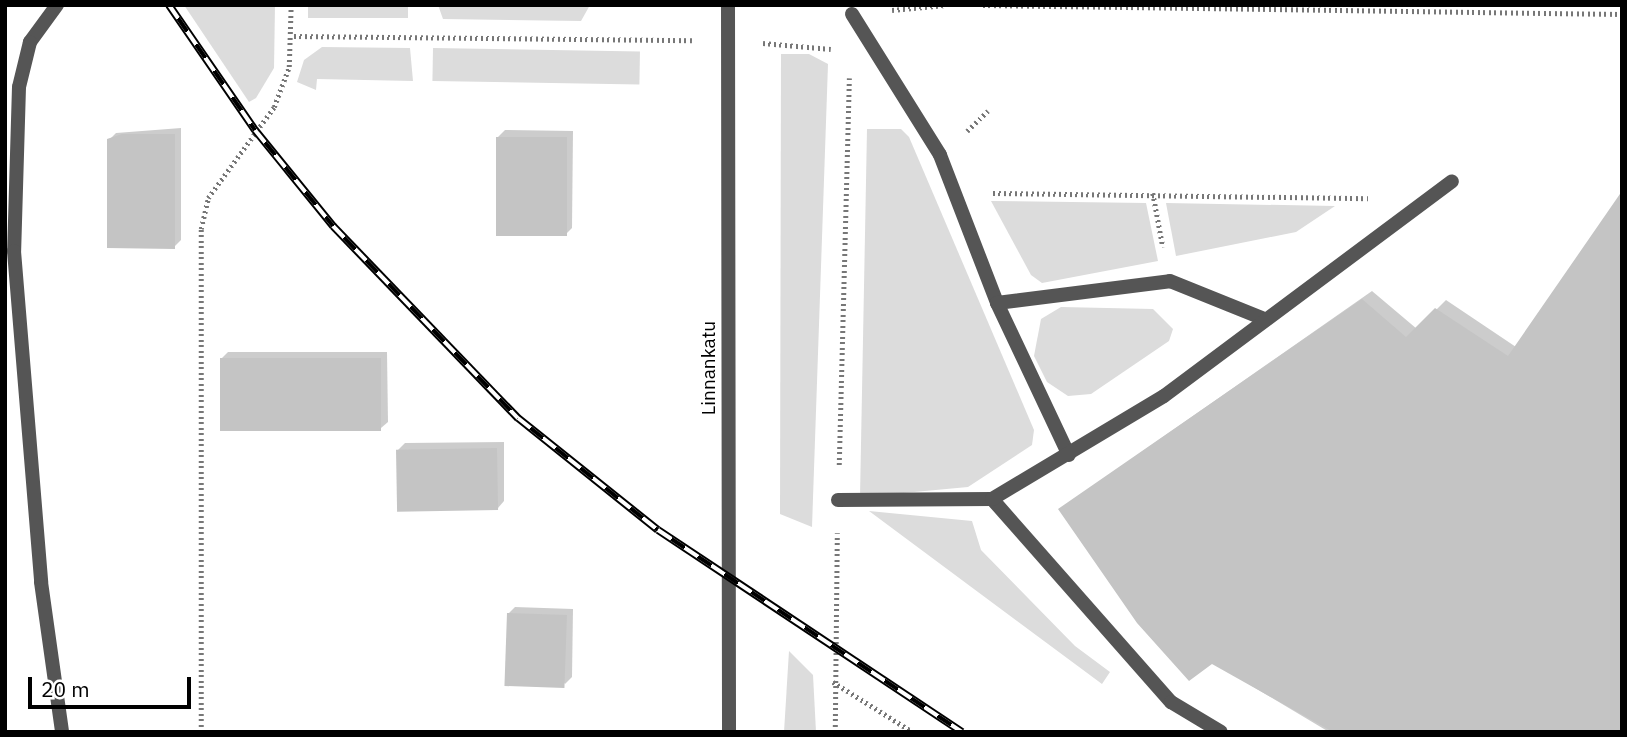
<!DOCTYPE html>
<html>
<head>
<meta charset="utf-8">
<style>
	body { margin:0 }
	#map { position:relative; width:1627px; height:737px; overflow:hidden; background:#fff; font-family:"IBM Plex Sans",sans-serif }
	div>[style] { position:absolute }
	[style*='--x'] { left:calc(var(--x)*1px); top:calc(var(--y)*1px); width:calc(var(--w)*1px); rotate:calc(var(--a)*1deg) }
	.green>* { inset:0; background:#dcdcdc; transform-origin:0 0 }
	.shadow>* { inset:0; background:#0003 }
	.building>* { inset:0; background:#c4c4c4; transform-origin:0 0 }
	.path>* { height:4.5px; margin-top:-2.25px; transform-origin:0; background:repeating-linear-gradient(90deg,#777 0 2px,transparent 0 5.5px) }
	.service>* { height:14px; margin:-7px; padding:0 7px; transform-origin:7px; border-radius:7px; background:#555 }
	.pedestrian>* { height:14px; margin:-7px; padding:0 7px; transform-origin:7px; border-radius:7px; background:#555 }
	.tertiary>* { height:14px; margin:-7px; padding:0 7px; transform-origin:7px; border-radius:7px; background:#555 }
	.rail>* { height:8px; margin-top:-4px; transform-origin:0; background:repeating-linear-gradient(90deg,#fff 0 16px,#000 0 32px); box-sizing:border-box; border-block:2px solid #000 }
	span { translate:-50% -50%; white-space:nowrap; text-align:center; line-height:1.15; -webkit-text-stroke:7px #fff; paint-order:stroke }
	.street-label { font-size:19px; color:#000 }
	.frame { position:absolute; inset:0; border:7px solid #000; pointer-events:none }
	.scale { position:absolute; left:28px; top:677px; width:163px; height:32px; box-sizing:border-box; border:4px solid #000; border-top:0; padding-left:9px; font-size:21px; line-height:24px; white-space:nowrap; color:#000; -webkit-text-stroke:5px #fff; paint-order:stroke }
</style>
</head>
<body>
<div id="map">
	<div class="green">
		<div style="clip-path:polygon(184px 5px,275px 5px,274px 68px,256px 98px,249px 102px)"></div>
		<div style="left:308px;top:5px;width:100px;height:13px"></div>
		<div style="clip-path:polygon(438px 5px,590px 5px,581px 21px,443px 19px)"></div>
		<div style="clip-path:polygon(322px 47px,410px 48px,413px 81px,317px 79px,316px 90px,297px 82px,304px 60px)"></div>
		<div style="left:433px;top:48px;width:207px;height:33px;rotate:1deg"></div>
		<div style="clip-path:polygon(781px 54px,809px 54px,828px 64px,812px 527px,780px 514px)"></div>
		<div style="clip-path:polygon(867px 129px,901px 129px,909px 137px,1034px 430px,1032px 445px,968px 487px,860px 497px)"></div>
		<div style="clip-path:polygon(991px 201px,1146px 203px,1158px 261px,1042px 283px,1031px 275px)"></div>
		<div style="clip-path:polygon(1166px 203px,1335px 206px,1296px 232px,1176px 256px)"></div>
		<div style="clip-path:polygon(1061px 307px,1153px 309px,1173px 329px,1169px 341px,1091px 394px,1068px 396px,1047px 382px,1034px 356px,1041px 319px)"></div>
		<div style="clip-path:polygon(869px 511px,972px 521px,981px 550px,1075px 646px,1110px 672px,1102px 684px)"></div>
		<div style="clip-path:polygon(789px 651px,813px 675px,816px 732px,784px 732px)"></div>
	</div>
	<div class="shadow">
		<div style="clip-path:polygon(181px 128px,181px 240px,174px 247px,109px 140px,116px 133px)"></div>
		<div style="clip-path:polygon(505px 130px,573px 131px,572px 228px,565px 235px,498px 137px)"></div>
		<div style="clip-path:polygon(1372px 291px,1417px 329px,1446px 300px,1516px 347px,1622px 732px,1329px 732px,1212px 662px,1060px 509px)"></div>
		<div style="clip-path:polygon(228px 352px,387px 352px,388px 422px,381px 428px,221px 359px)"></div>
		<div style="clip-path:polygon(504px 442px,504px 501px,498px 508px,398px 450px,405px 443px)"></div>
		<div style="clip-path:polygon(515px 607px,573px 609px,572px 677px,565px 684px,508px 614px)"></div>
	</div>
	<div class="building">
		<div style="clip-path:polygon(122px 134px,175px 134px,175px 249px,107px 248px,107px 139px)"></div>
		<div style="left:496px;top:137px;width:71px;height:99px"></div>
		<div style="clip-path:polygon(1622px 191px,1622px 732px,1333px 732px,1212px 664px,1189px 681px,1137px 623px,1058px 509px,1362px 299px,1406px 337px,1435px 308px,1508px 356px)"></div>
		<div style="left:220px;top:358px;width:161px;height:73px"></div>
		<div style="left:497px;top:448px;width:62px;height:101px;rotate:89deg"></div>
		<div style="left:507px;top:613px;width:60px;height:73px;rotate:2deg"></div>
	</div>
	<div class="path">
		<div style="--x:983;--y:5;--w:639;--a:0.81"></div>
		<div style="--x:892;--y:10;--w:54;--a:-5.3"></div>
		<div style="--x:294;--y:36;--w:398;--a:0.6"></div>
		<div style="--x:763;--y:43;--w:68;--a:5"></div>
		<div style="--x:967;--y:131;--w:29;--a:-44"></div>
		<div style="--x:993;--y:193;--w:375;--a:0.8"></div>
		<div style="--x:1153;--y:193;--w:55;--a:79.5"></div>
		<div style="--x:839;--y:465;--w:387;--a:-88.5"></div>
		<div style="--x:833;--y:682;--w:94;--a:32"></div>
		<div style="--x:201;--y:732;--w:503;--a:-90"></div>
		<div style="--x:201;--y:229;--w:32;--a:-77"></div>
		<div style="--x:208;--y:198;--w:112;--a:-54"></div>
		<div style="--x:274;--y:107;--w:43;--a:-69.4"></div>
		<div style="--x:289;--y:67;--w:62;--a:-88.2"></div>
		<div style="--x:835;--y:732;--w:199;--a:-89.4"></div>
	</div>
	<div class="service">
		<div style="--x:57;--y:5;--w:46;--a:126.1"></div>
		<div style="--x:30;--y:42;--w:46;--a:103.7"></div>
		<div style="--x:19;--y:87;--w:164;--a:91.7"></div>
		<div style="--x:14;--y:251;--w:332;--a:85.3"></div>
		<div style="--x:41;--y:582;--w:151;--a:82"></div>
		<div style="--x:992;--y:499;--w:271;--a:48.6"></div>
		<div style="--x:1171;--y:702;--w:58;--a:31"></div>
	</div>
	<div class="pedestrian">
		<div style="--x:852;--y:14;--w:166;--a:58"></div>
		<div style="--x:940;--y:155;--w:159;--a:68.9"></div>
		<div style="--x:997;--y:303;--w:168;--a:64.7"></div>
		<div style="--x:997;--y:303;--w:174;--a:-7.2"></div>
		<div style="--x:1170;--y:281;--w:99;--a:21.9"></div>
		<div style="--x:838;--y:500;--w:154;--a:-0.4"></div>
		<div style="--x:992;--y:499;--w:200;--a:-30.9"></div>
		<div style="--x:1164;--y:396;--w:359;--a:-36.7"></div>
	</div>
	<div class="tertiary">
		<div style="--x:728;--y:5;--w:727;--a:89.92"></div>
	</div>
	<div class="rail">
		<div style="--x:169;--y:5;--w:152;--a:55.5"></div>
		<div style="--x:255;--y:130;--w:124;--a:50.9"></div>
		<div style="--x:333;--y:226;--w:267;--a:46.1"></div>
		<div style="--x:518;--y:418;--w:179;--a:38.7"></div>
		<div style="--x:658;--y:530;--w:365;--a:33.6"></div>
	</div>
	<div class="street-label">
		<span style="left:709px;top:368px;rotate:-90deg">Linnankatu</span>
	</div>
	<div class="frame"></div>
	<div class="scale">20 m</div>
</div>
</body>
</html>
